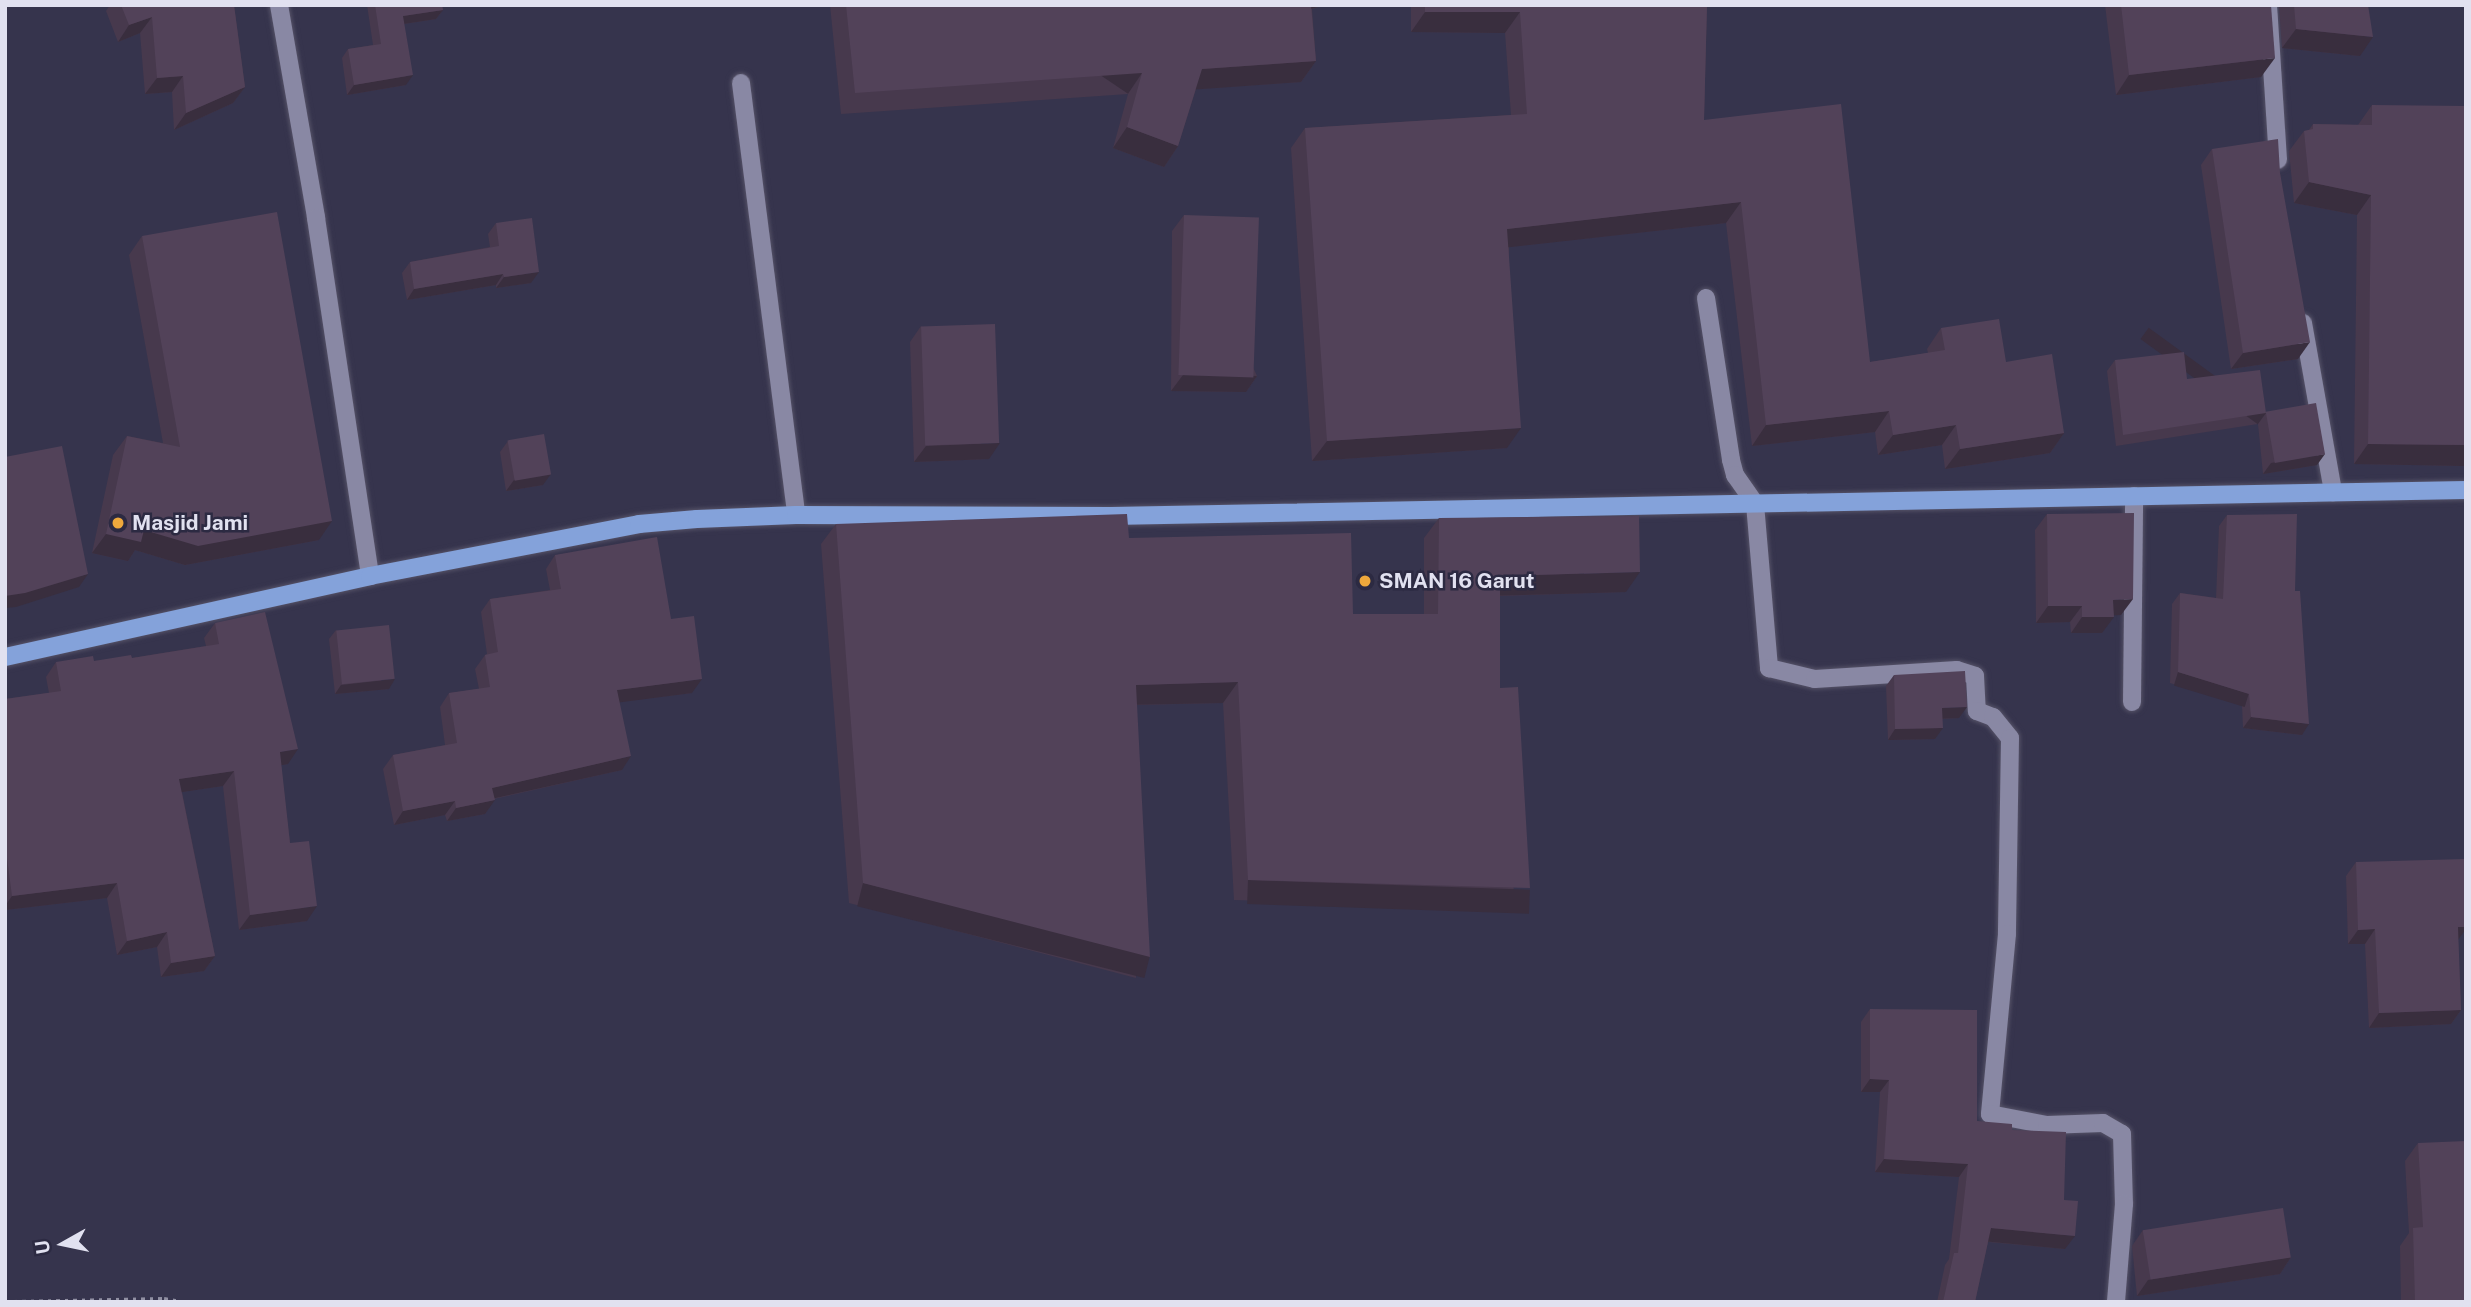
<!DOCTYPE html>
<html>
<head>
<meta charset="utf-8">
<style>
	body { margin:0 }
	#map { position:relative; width:2471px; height:1307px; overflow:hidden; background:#36344d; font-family:"Public Sans",sans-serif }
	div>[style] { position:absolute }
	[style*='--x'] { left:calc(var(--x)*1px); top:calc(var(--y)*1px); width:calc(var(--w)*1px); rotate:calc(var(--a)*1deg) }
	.path>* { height:4.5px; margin-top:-2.25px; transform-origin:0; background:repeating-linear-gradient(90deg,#9190a3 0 3.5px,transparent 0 8.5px) }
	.roads { filter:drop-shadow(0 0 2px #555267) drop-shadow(0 0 2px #555267) }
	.minor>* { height:18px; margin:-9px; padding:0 9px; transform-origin:9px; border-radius:9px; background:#8988a4 }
	.major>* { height:18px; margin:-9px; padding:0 9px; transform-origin:9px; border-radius:9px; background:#84a2da }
	.wall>* { inset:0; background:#47394d }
	.shaded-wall>* { inset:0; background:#392e3e; transform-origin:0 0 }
	.building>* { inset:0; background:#524259; transform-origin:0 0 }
	.dots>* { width:19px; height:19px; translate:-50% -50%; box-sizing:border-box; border:4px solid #2c2a42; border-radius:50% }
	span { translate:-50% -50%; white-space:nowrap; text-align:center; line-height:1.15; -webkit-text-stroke:5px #2c2a42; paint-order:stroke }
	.poi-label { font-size:21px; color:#e1e1f0; font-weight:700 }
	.left { translate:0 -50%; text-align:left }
	.frame { position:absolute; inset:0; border:7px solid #e1e1f0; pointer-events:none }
	.north { position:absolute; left:28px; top:1209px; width:70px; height:70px; -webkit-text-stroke:5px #2c2a42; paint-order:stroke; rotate:261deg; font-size:19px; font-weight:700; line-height:28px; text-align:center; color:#e1e1f0 }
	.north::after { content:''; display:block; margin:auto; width:24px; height:32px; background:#e1e1f0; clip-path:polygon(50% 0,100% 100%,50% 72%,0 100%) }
</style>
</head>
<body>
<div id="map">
	<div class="path">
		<div style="--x:14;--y:1302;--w:150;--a:-1.1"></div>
		<div style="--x:164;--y:1299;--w:17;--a:10"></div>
	</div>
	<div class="roads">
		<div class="minor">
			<div style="--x:279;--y:5;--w:216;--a:80.1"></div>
			<div style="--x:316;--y:218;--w:362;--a:81.4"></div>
			<div style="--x:2268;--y:5;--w:155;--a:86.3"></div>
			<div style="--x:741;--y:83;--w:435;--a:82.7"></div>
			<div style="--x:1706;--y:298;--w:164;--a:81.2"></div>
			<div style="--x:1731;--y:460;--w:16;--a:75"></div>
			<div style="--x:1735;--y:475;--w:35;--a:55"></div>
			<div style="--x:1755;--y:504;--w:165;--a:85.1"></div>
			<div style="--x:1769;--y:668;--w:47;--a:13.4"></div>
			<div style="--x:1815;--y:679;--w:142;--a:-3.6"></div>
			<div style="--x:1957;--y:670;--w:19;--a:18"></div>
			<div style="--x:1975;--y:676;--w:35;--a:87"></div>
			<div style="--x:1977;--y:711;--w:17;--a:21"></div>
			<div style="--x:1993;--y:717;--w:27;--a:51"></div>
			<div style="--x:2010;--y:738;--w:196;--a:90.9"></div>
			<div style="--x:2007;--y:934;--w:181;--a:95.4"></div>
			<div style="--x:1990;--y:1114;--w:58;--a:10.9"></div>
			<div style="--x:2047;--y:1125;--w:56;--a:-2"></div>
			<div style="--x:2103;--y:1123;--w:22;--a:30"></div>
			<div style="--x:2122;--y:1134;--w:70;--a:88.4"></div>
			<div style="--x:2124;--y:1204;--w:98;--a:94.7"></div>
			<div style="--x:2303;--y:323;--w:172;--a:79.9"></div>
			<div style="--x:2132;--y:702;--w:206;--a:-89.4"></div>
		</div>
		<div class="major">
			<div style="--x:5;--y:657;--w:374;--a:-12.5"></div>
			<div style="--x:370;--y:576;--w:274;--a:-10.9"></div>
			<div style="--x:639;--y:524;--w:58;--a:-4.9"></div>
			<div style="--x:697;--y:519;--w:99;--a:-2.3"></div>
			<div style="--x:796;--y:515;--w:315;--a:0.2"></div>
			<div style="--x:1111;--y:516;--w:1355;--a:-1.1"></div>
		</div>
	</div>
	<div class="wall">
		<div style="clip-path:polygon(110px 5px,234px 5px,245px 87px,233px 103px,174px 130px,172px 92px,145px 94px,140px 33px,118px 42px,106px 11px)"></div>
		<div style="clip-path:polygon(367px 5px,442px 5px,443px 10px,436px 19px,404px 24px,406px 85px,347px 95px,342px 58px,348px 49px,373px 45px)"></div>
		<div style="clip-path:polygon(830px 5px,1325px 5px,1312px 9px,1316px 61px,1301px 82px,1196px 89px,1178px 146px,1164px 167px,1113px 148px,1128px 94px,841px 114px)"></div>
		<div style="clip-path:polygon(1411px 5px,1707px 5px,1704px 120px,1870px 362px,1928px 353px,1927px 349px,1941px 328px,2006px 362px,2064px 433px,2050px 453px,1945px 469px,1942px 445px,1878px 455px,1875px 432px,1752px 446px,1726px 223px,1509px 247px,1507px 448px,1312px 461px,1291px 148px,1305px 128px,1511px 115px,1505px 33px,1411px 32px)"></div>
		<div style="clip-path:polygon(2105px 5px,2271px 5px,2261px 77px,2116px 95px)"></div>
		<div style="clip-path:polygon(2279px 5px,2368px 5px,2360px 56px,2282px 48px)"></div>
		<div style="clip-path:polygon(2372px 105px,2466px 466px,2354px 464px,2357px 215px,2294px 203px,2289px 151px,2304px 131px,2309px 130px,2313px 124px,2358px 125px)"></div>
		<div style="clip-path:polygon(2212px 149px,2280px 173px,2298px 359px,2231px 369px,2201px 165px)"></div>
		<div style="clip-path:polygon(1184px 215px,1257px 376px,1246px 392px,1171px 391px,1172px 231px)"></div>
		<div style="clip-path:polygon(496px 223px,531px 283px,496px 288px,496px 285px,407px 300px,402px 273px,410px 262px,490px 247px,488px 234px)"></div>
		<div style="clip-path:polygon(142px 236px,319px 540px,185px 565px,135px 550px,128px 561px,92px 553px,113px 455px,127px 436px,163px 443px,129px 255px)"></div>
		<div style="clip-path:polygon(921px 326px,989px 459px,914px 462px,910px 342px)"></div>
		<div style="clip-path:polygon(2115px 360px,2187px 379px,2266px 413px,2317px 465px,2263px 474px,2258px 424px,2116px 446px,2107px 371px)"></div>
		<div style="clip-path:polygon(508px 441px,543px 485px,506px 491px,500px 452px)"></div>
		<div style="clip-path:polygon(2047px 514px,2121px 615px,2113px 615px,2102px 633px,2071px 633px,2070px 622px,2036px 623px,2035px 530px)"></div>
		<div style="clip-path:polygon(2227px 515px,2295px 591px,2302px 735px,2243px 728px,2242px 705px,2170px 683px,2172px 604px,2180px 593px,2216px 598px,2219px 526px)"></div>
		<div style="clip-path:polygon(1439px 518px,1626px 592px,1500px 596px,1500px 688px,1515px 908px,1234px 900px,1223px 703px,1137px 705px,1136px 978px,849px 903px,821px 544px,836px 524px,1129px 538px,1353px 614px,1424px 614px,1424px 538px)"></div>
		<div style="clip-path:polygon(555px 555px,671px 619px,692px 693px,619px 702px,622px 770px,494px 799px,485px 814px,447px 821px,445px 815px,394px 825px,383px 769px,393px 755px,445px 745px,440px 707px,449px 693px,479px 689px,475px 669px,485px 655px,487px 654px,481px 612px,490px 599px,550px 590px,546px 569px)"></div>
		<div style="clip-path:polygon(215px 623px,288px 764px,281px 765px,290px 843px,307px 921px,239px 930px,223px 786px,182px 792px,215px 956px,204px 971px,161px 977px,157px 947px,117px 955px,107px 898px,5px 910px,5px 699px,49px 693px,46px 677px,56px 662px,94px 661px,132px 658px,206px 646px,204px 638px)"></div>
		<div style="clip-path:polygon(336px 630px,389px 689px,335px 694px,329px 639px)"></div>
		<div style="clip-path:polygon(1894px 675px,1959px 718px,1942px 719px,1935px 739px,1888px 740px,1886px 686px)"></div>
		<div style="clip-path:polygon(2356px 862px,2458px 940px,2461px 1010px,2451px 1024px,2369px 1028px,2365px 944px,2348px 944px,2346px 876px)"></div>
		<div style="clip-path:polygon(1870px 1009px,1977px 1121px,2012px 1130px,2064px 1200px,2065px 1249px,1988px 1242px,1975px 1302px,1937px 1302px,1945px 1265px,1949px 1259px,1959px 1177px,1875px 1172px,1880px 1092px,1861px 1092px,1861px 1022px)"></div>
		<div style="clip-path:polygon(2418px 1143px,2466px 1302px,2401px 1302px,2400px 1246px,2409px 1233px,2405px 1161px)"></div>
		<div style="clip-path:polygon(2143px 1230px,2291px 1257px,2280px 1274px,2137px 1296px,2132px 1246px)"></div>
	</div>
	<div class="shaded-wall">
		<div style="clip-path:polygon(1302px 5px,1325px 5px,1296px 13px)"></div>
		<div style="clip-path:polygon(443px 10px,436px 19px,397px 25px,403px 16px)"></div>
		<div style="clip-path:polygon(1425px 12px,1520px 12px,1505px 33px,1411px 32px)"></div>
		<div style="clip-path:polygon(152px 17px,140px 33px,118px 42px,129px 25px)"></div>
		<div style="clip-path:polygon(2296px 29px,2373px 37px,2360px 56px,2282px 48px)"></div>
		<div style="clip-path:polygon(2275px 58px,2261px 77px,2116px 95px,2129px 75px)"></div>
		<div style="clip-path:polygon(1316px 61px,1301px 82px,1188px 90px,1202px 69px)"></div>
		<div style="left:1142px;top:73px;width:25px;height:288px;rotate:124deg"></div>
		<div style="clip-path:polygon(413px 75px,406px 85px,347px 95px,354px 85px)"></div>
		<div style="clip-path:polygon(183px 76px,172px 92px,145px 94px,157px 78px)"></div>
		<div style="clip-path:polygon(245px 87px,233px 103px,174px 130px,186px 113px)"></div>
		<div style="clip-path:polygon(1127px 127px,1178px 146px,1164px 167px,1113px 148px)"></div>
		<div style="clip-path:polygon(2309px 182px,2371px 195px,2357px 215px,2294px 203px)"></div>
		<div style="clip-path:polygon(1741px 202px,1726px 223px,1493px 249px,1507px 229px)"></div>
		<div style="clip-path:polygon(539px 272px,531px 283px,496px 288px,504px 277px)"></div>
		<div style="clip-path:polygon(503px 274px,496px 285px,407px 300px,414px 289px)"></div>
		<div style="clip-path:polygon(2310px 342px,2298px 359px,2231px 369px,2243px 353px)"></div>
		<div style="clip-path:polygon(1183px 375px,1257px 376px,1246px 392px,1171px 391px)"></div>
		<div style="clip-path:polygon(1889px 411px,1875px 432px,1752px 446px,1766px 425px)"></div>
		<div style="left:2266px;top:413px;width:14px;height:145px;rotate:126deg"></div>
		<div style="clip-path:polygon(1956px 425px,1942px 445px,1878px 455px,1893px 435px)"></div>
		<div style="clip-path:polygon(1521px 428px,1507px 448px,1312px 461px,1327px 441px)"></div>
		<div style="clip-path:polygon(2064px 433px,2050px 453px,1945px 469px,1960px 449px)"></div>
		<div style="clip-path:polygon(1000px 443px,989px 459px,914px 462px,926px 446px)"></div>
		<div style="clip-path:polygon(2368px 444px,2466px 445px,2466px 466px,2354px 464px)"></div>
		<div style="clip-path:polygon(2325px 454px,2317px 465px,2263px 474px,2271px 463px)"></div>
		<div style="clip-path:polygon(551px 474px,543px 485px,506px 491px,514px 480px)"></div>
		<div style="clip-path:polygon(332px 521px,319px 540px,185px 565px,135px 550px,128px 561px,92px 553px,106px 534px,144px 530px)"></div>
		<div style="clip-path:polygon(1640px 572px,1626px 592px,1486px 596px,1500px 576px)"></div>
		<div style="clip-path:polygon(88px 574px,79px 587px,16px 607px,5px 608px,5px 596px)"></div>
		<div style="clip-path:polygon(2133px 599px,2121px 615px,2102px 616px,2113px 600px)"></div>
		<div style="clip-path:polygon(2048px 606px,2082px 606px,2070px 622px,2036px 623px)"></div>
		<div style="clip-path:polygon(2082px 617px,2114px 617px,2102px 633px,2071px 633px)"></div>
		<div style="left:2178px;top:672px;width:74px;height:14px;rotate:17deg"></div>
		<div style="clip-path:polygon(395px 679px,389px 689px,335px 694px,341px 685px)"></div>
		<div style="clip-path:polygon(702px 679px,692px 693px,607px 704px,617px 690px)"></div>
		<div style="clip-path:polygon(1238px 682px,1223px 703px,1122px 705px,1136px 685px)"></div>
		<div style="clip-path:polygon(1967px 707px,1959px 718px,1934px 719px,1942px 708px)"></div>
		<div style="clip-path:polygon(2251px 717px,2309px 724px,2302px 735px,2243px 728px)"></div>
		<div style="clip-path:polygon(1943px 728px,1935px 739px,1888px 740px,1895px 729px)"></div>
		<div style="clip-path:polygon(298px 749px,288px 764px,270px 767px,280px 752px)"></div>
		<div style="clip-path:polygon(631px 756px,622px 770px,482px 801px,492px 788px)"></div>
		<div style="clip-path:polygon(234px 771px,223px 786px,169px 794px,179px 779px)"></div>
		<div style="clip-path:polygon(495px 800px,485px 814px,447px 821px,456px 808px)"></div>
		<div style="clip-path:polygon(455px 801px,445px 815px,394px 825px,403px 811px)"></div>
		<div style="left:1248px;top:880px;width:282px;height:24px;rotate:2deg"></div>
		<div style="clip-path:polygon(117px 883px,107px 898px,5px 910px,5px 906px,12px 896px)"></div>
		<div style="left:863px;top:883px;width:296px;height:24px;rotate:14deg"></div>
		<div style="clip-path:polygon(317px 906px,307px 921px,239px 930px,250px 915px)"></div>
		<div style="clip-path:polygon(2458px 927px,2466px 927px,2466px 929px,2457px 941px)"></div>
		<div style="clip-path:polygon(2375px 929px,2365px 944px,2348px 944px,2358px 930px)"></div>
		<div style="clip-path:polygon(167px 932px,157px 947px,117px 955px,127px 941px)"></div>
		<div style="clip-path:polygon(215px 956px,204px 971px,161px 977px,171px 963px)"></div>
		<div style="clip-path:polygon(2461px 1010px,2451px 1024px,2369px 1028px,2379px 1013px)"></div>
		<div style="clip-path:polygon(1870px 1079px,1889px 1080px,1880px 1092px,1861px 1092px)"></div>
		<div style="clip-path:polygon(1884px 1159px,1968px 1164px,1959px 1177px,1875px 1172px)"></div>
		<div style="clip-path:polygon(1991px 1228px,2075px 1236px,2065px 1249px,1982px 1241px)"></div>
		<div style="clip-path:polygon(2291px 1257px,2280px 1274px,2137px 1296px,2148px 1280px)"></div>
	</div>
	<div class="building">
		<div style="clip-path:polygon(121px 5px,234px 5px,245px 87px,186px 113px,183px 76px,157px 78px,152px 17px,129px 25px)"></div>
		<div style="clip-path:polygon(375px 5px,442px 5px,443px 10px,403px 16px,413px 75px,354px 85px,348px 49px,381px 44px)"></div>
		<div style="clip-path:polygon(846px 5px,1311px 5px,1316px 61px,1202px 69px,1178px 146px,1127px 127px,1142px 73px,855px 93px)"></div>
		<div style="clip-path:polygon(1425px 5px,1707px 5px,1704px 120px,1841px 104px,1870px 362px,1945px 350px,1941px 328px,1999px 319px,2006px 362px,2052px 354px,2064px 433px,1960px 449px,1956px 425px,1893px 435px,1889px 411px,1766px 425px,1741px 202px,1507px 229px,1521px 428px,1327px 441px,1305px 128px,1527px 114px,1520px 12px,1425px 12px)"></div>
		<div style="clip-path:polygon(2121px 5px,2271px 5px,2275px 58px,2129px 75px)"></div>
		<div style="clip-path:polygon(2294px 5px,2368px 5px,2373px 37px,2296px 29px)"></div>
		<div style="clip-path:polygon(2372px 105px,2466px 106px,2466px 445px,2368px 444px,2371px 195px,2309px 182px,2304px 131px,2313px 129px,2313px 124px,2372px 125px)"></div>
		<div style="clip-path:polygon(2278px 139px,2280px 173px,2310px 342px,2243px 353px,2212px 149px)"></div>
		<div style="clip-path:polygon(277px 212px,332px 521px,198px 546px,144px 530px,141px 542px,106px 534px,127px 436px,180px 447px,142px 236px)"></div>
		<div style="left:1184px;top:215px;width:75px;height:160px;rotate:2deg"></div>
		<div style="clip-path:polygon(532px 218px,539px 272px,504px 277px,503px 274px,414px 289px,410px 262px,499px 246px,496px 223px)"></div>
		<div style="left:995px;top:324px;width:119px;height:74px;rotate:88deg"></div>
		<div style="clip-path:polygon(2184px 352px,2187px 379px,2260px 370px,2266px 413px,2123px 435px,2115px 360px)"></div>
		<div style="left:2316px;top:403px;width:52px;height:51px;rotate:80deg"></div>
		<div style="left:544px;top:434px;width:41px;height:37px;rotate:80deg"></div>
		<div style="clip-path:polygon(62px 446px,88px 574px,25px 593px,5px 596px,5px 457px)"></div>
		<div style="clip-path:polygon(2134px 513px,2133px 599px,2113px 600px,2114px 617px,2082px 617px,2082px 606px,2048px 606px,2047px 514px)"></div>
		<div style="clip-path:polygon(1127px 514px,1129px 538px,1351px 533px,1353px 614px,1438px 614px,1439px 518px,1639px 516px,1640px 572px,1500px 576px,1500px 688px,1518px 687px,1530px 888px,1248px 880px,1238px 682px,1136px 685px,1150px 957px,863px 883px,836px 524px)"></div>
		<div style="clip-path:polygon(2297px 514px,2295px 591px,2300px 591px,2309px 724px,2251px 717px,2249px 694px,2178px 672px,2180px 593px,2223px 599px,2227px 515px)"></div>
		<div style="clip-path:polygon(657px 537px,671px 619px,694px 616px,702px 679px,617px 690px,631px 756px,492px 788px,495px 800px,456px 808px,455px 801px,403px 811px,393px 755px,457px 743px,449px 693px,490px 687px,485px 655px,498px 652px,490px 599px,561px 589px,555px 555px)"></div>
		<div style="clip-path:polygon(265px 612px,298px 749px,280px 752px,290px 843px,309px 841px,317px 906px,250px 915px,234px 771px,179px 779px,215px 956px,171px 963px,167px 932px,127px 941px,117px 883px,12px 896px,5px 843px,5px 699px,61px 691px,56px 662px,93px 656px,94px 661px,131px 655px,132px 658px,219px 644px,215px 623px)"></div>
		<div style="left:389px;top:625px;width:54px;height:53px;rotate:84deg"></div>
		<div style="clip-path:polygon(1965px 671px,1967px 707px,1942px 708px,1943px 728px,1895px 729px,1894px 675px)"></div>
		<div style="clip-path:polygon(2465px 859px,2466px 927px,2458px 927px,2461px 1010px,2379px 1013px,2375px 929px,2358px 930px,2356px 862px)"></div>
		<div style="clip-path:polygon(1870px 1009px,1977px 1010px,1977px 1121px,2012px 1124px,2012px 1130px,2066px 1132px,2064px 1200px,2078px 1201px,2075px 1236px,1991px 1228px,1975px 1302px,1943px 1302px,1954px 1253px,1958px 1253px,1968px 1164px,1884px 1159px,1889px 1080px,1870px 1079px)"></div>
		<div style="clip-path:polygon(2466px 1141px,2466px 1302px,2415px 1302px,2413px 1228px,2423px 1227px,2418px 1143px)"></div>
		<div style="left:2283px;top:1208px;width:50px;height:142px;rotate:81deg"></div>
	</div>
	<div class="dots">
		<div style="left:118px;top:523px;background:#eea83c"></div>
		<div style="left:1365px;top:581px;background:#eea83c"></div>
	</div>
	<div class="poi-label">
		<span class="left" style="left:132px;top:523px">Masjid Jami</span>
		<span class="left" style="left:1379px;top:581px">SMAN 16 Garut</span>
	</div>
	<div class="frame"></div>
	<div class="north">U</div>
</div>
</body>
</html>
